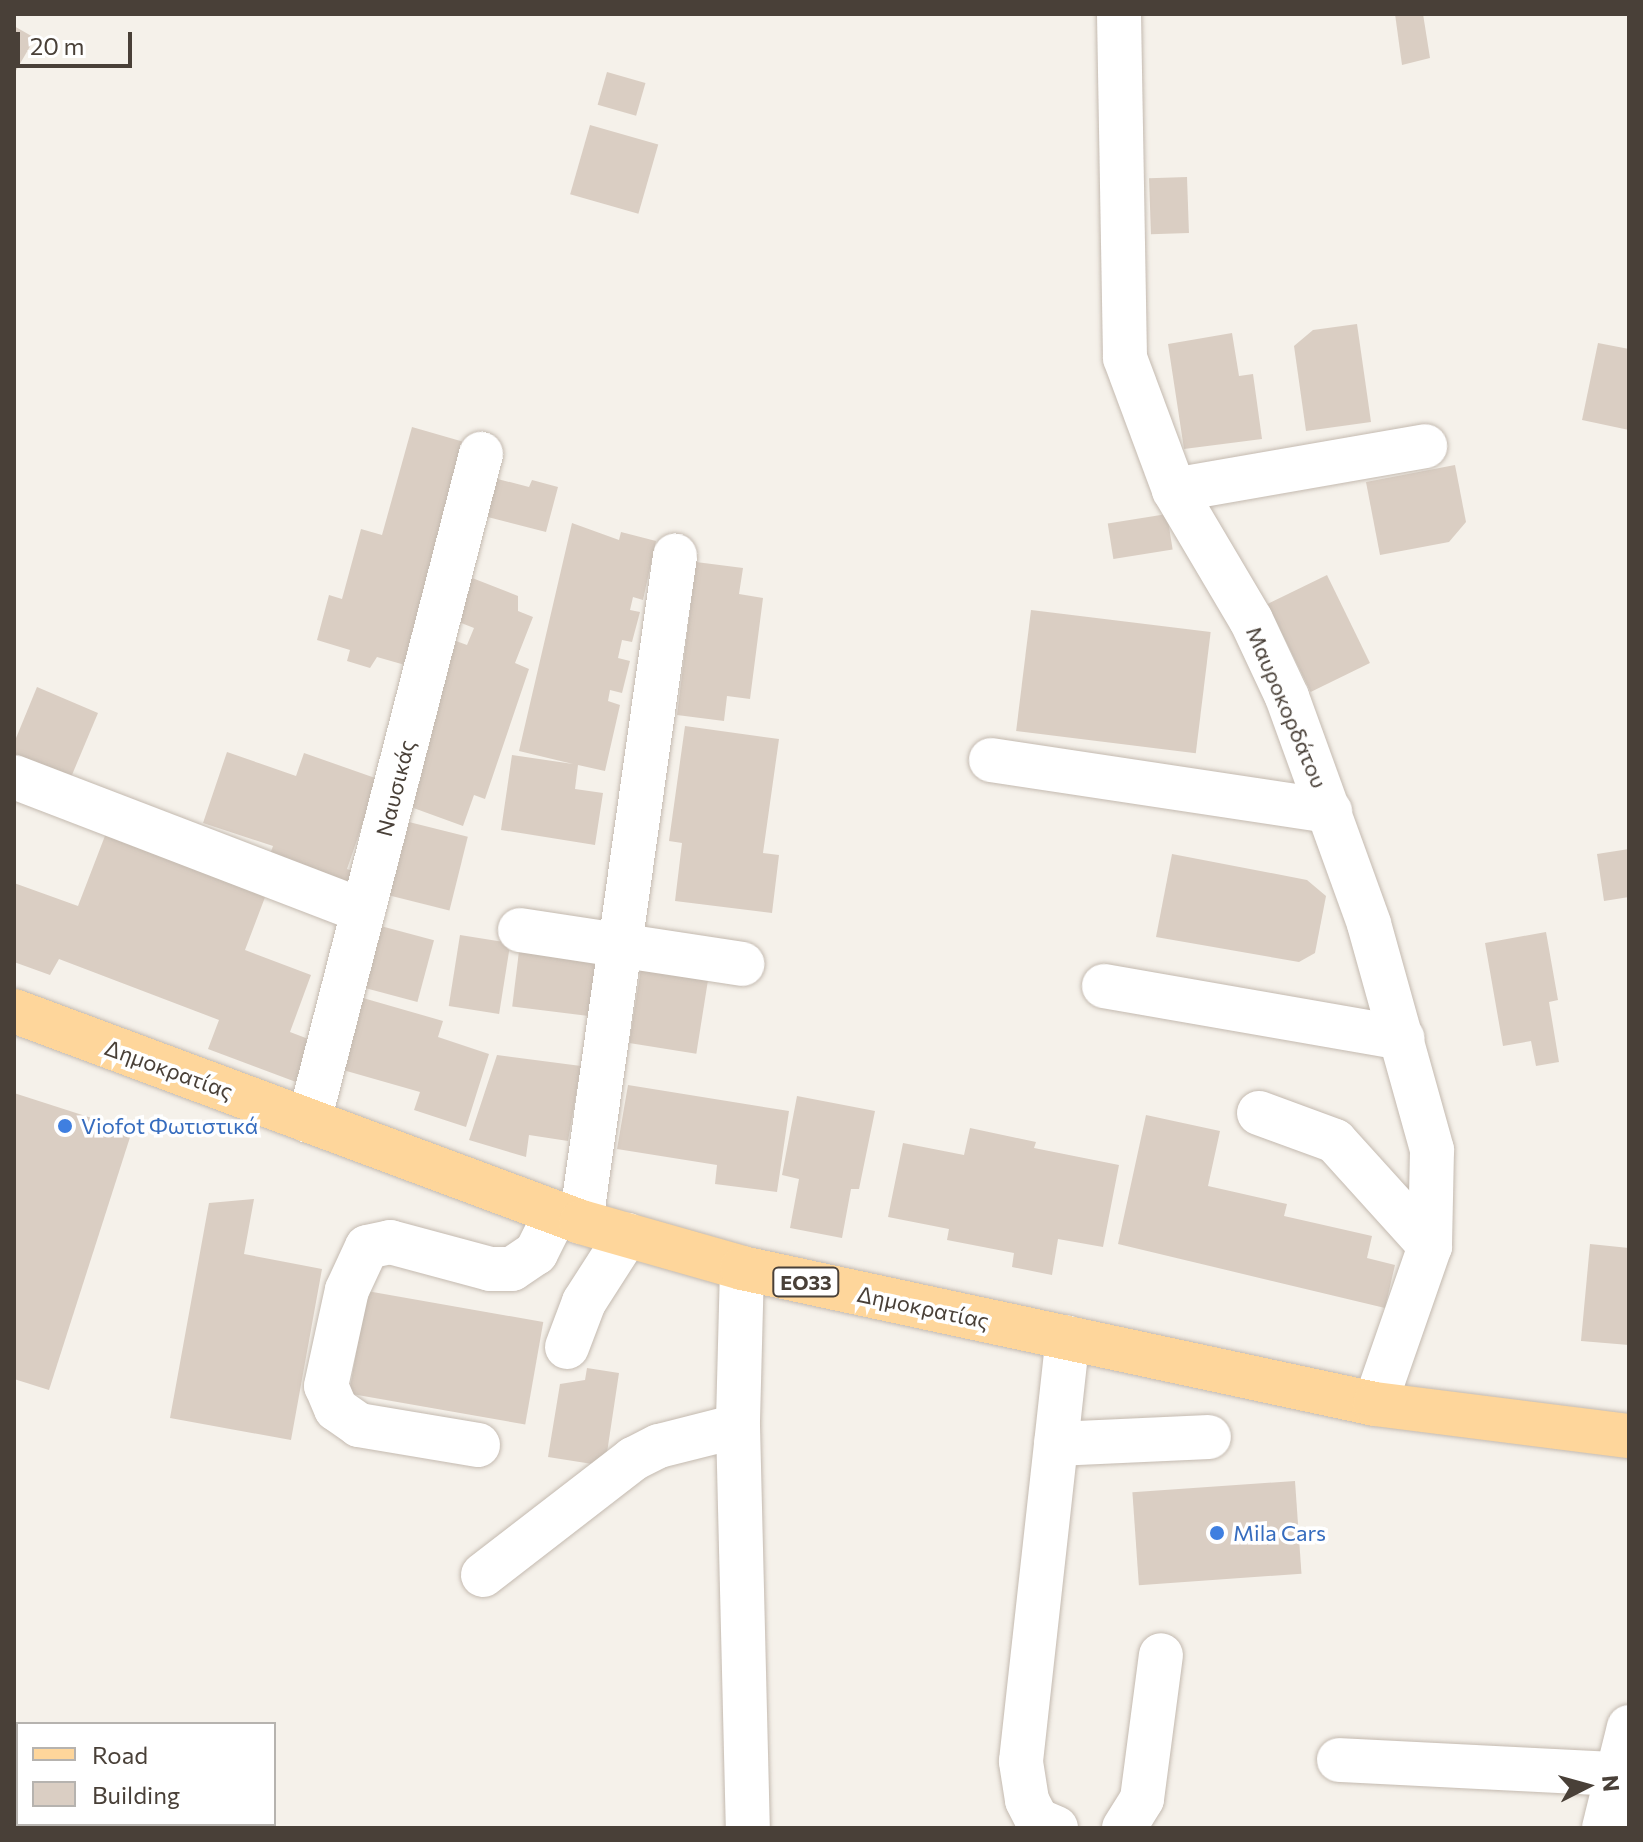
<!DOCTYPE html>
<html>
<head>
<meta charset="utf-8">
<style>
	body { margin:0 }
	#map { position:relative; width:1643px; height:1842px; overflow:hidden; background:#f5f1ea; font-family:Commissioner,sans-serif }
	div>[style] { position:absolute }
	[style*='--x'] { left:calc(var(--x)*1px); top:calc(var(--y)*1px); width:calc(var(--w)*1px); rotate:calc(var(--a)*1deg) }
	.building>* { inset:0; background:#dacec3; transform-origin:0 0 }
	.roads { filter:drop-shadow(0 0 2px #c4bab0) drop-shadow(0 0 2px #c4bab0) }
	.minor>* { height:44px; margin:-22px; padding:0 22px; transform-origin:22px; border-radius:22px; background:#fff }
	.major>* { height:44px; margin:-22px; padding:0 22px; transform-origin:22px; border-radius:22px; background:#fed69b }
	.dots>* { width:22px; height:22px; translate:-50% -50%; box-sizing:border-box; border:4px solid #fff; border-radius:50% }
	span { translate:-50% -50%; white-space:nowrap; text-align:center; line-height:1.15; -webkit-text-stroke:7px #fff; paint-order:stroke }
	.shield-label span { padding:2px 6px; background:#fff; border:2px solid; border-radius:6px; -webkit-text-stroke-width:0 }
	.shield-label { font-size:20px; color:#494038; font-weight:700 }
	.street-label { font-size:22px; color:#494038 }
	.shop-label { font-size:22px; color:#366cbe }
	.left { translate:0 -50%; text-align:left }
	.frame { position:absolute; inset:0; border:16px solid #494038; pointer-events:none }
	.legend { position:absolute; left:16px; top:1722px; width:260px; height:104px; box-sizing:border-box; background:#fff; border:2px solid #b6b3af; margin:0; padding:10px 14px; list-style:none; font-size:24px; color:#494038 }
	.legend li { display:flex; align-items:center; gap:16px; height:40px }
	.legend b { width:40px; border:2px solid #b6b3af }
	.north { position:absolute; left:1547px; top:1746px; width:80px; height:80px; -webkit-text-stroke:6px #fff; paint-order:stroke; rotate:84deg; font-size:22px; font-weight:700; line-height:32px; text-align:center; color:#494038 }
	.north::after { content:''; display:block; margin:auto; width:28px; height:36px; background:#494038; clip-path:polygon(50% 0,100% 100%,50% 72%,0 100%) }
	.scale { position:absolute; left:16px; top:32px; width:116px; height:36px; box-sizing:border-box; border:4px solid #494038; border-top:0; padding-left:10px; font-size:24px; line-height:28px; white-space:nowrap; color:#494038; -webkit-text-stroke:6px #fff; paint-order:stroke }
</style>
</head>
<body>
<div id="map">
	<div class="building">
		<div style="clip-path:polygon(1395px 14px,1423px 14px,1430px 58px,1402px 65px)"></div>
		<div style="clip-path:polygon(14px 26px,35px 38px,14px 74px)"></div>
		<div style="left:607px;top:72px;width:40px;height:34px;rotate:16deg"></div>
		<div style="left:590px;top:125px;width:71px;height:72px;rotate:16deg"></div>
		<div style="left:1187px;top:177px;width:56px;height:38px;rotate:88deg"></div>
		<div style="clip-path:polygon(1357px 324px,1371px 422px,1306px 431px,1294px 346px,1313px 330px)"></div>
		<div style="clip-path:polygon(1232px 333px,1239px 376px,1253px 374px,1262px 439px,1184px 449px,1168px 344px)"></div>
		<div style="clip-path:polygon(1598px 343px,1629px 349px,1629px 430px,1582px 420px)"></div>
		<div style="clip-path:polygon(412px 427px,464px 442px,405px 665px,377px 657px,370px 668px,347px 661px,350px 650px,317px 640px,329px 595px,342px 599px,361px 529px,382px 535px)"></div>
		<div style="clip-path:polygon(1455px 465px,1466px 522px,1449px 542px,1380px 555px,1366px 482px)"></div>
		<div style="clip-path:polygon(490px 477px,529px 487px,532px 480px,558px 487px,546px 532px,480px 515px)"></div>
		<div style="left:1167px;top:514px;width:36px;height:60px;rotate:81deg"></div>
		<div style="clip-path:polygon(572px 523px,619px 540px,621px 532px,656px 541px,643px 600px,633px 597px,630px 610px,640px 612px,632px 642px,622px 640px,618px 658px,630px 661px,622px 693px,610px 690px,608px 701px,620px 705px,605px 771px,578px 765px,575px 789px,603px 793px,595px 845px,501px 830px,512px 755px,573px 764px,519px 751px)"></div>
		<div style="clip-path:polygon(696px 562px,743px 568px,739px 594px,763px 598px,750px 699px,727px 696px,724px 721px,677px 715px)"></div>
		<div style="clip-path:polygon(462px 574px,518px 596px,518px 611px,533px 617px,515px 663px,529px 669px,485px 799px,474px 795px,463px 826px,397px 802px,456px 641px,467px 645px,474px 628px,446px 617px)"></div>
		<div style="left:1327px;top:575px;width:98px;height:66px;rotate:64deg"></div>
		<div style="left:1031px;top:610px;width:181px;height:122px;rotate:7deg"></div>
		<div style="clip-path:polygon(37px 687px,98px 713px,69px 782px,14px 758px,14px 743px)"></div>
		<div style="clip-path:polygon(685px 726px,779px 739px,763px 853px,779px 855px,772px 913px,675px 901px,682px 843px,669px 841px)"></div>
		<div style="clip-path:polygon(227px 752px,296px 776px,304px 753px,378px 779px,347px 869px,355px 872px,348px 893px,266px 866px,273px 846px,203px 823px)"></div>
		<div style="left:397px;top:819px;width:73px;height:76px;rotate:14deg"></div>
		<div style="clip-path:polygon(108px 828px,267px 892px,245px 950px,311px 975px,290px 1032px,311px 1040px,296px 1082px,208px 1049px,219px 1020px,59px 959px,50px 975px,14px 962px,14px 883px,78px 906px)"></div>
		<div style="clip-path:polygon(1629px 849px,1629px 897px,1604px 901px,1597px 854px)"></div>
		<div style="clip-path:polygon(1172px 854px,1307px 880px,1326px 896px,1315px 953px,1299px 962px,1156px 937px)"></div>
		<div style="left:377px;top:925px;width:59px;height:64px;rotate:15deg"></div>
		<div style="clip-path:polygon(1546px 932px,1558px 1000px,1549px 1002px,1559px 1062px,1536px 1066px,1531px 1041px,1503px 1046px,1485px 943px)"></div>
		<div style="left:460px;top:935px;width:51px;height:72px;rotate:9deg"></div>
		<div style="left:520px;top:943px;width:81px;height:64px;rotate:7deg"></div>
		<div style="left:642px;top:962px;width:68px;height:82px;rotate:9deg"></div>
		<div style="clip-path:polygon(363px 998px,443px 1021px,438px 1037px,489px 1054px,466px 1127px,414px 1110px,420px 1092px,343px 1070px)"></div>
		<div style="clip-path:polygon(497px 1055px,581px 1066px,568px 1141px,529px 1135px,526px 1157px,469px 1140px)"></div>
		<div style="clip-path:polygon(628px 1085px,789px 1111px,777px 1192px,715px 1184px,717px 1165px,617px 1149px)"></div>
		<div style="clip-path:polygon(14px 1093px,132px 1131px,49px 1390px,14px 1379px)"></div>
		<div style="clip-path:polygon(797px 1096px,875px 1111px,859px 1189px,851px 1189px,842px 1238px,790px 1228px,799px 1179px,782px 1175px)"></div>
		<div style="clip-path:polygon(1146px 1115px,1220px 1131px,1208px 1186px,1287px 1204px,1284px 1216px,1372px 1236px,1367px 1258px,1395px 1265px,1385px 1308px,1118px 1244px)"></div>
		<div style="clip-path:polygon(970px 1128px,1036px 1142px,1034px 1148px,1119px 1165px,1103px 1247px,1058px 1239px,1052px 1275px,1012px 1267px,1014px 1253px,947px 1240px,949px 1229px,888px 1217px,903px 1143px,964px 1155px)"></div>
		<div style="clip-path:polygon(254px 1199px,244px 1254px,322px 1269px,291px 1440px,170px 1418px,209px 1203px)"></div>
		<div style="clip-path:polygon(1590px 1244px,1629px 1248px,1629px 1345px,1581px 1341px)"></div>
		<div style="left:367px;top:1291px;width:179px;height:104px;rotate:10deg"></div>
		<div style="clip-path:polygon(587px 1368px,619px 1373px,605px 1466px,548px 1457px,560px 1384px,585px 1380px)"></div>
		<div style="left:1295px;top:1481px;width:93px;height:163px;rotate:86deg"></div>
	</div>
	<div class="roads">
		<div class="minor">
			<div style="--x:1119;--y:14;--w:344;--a:89"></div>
			<div style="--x:1125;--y:358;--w:141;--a:69.6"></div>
			<div style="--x:1174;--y:490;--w:151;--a:59.4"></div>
			<div style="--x:1251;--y:620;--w:85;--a:64.9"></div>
			<div style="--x:1287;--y:697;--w:241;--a:70.1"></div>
			<div style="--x:1369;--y:924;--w:235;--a:74.4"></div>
			<div style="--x:1432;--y:1150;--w:96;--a:91.2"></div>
			<div style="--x:1430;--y:1246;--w:167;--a:109.2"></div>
			<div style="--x:1174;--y:490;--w:255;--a:-9.9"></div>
			<div style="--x:991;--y:760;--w:343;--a:8.6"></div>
			<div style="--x:14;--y:777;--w:374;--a:21"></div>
			<div style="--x:520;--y:930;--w:225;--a:8.7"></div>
			<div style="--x:1104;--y:986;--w:303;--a:9.9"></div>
			<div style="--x:1259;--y:1113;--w:81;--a:20.2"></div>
			<div style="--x:1335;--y:1141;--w:142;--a:47.9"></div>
			<div style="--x:309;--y:1121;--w:689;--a:-75.54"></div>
			<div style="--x:581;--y:1222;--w:673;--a:-81.97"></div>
			<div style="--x:742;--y:1268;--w:158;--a:91.5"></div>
			<div style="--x:738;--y:1426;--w:402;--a:88.6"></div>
			<div style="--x:567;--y:1347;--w:48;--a:-69.3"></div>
			<div style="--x:584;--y:1302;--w:80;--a:-57.3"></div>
			<div style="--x:1056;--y:1444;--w:153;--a:-2.6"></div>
			<div style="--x:478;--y:1445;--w:121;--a:-170.5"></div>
			<div style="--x:359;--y:1425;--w:28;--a:-145"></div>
			<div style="--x:336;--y:1409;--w:25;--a:-113"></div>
			<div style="--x:326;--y:1386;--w:98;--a:-77.7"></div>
			<div style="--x:347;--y:1290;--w:47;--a:-65.1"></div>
			<div style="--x:367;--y:1247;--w:24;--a:-12"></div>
			<div style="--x:390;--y:1242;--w:104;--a:15.1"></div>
			<div style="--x:490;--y:1269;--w:22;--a:0"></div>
			<div style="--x:512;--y:1269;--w:29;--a:-34"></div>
			<div style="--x:536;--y:1253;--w:45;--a:-63.4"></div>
			<div style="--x:483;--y:1575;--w:190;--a:-37.7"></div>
			<div style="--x:633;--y:1459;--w:29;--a:-27"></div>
			<div style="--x:659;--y:1446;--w:81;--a:-14.2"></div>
			<div style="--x:1339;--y:1760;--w:277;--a:2.9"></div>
			<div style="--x:1056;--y:1828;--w:21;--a:-157"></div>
			<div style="--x:1037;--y:1820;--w:22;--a:-117"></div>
			<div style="--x:1027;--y:1800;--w:39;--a:-99"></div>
			<div style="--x:1021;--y:1761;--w:426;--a:-83.7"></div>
			<div style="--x:1124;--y:1828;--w:34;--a:-58"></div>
			<div style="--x:1142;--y:1799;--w:145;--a:-82.5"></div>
			<div style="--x:1604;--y:1828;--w:104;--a:-76.1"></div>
		</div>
		<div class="major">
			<div style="--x:14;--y:1011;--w:605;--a:20.41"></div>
			<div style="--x:581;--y:1222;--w:167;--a:15.9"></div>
			<div style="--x:742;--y:1268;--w:647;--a:12.13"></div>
			<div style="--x:1375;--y:1404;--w:256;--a:7.2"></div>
		</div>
	</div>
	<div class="dots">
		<div style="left:65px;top:1126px;background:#3f7fe0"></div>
		<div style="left:1217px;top:1533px;background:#3f7fe0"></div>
	</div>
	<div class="shield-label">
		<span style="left:806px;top:1282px">ΕΟ33</span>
	</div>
	<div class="street-label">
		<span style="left:1287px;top:707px;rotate:67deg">Μαυροκορδάτου</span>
		<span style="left:395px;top:788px;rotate:-76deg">Ναυσικάς</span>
		<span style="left:169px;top:1069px;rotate:20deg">Δημοκρατίας</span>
		<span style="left:923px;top:1307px;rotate:12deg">Δημοκρατίας</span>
	</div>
	<div class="shop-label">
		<span class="left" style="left:81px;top:1126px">Viofot Φωτιστικά</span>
		<span class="left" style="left:1233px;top:1533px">Mila Cars</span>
	</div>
	<div class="frame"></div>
	<ul class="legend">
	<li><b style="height:10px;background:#fed69b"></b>Road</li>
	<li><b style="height:22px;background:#dacec3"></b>Building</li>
	</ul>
	<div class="north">N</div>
	<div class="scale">20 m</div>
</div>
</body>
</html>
